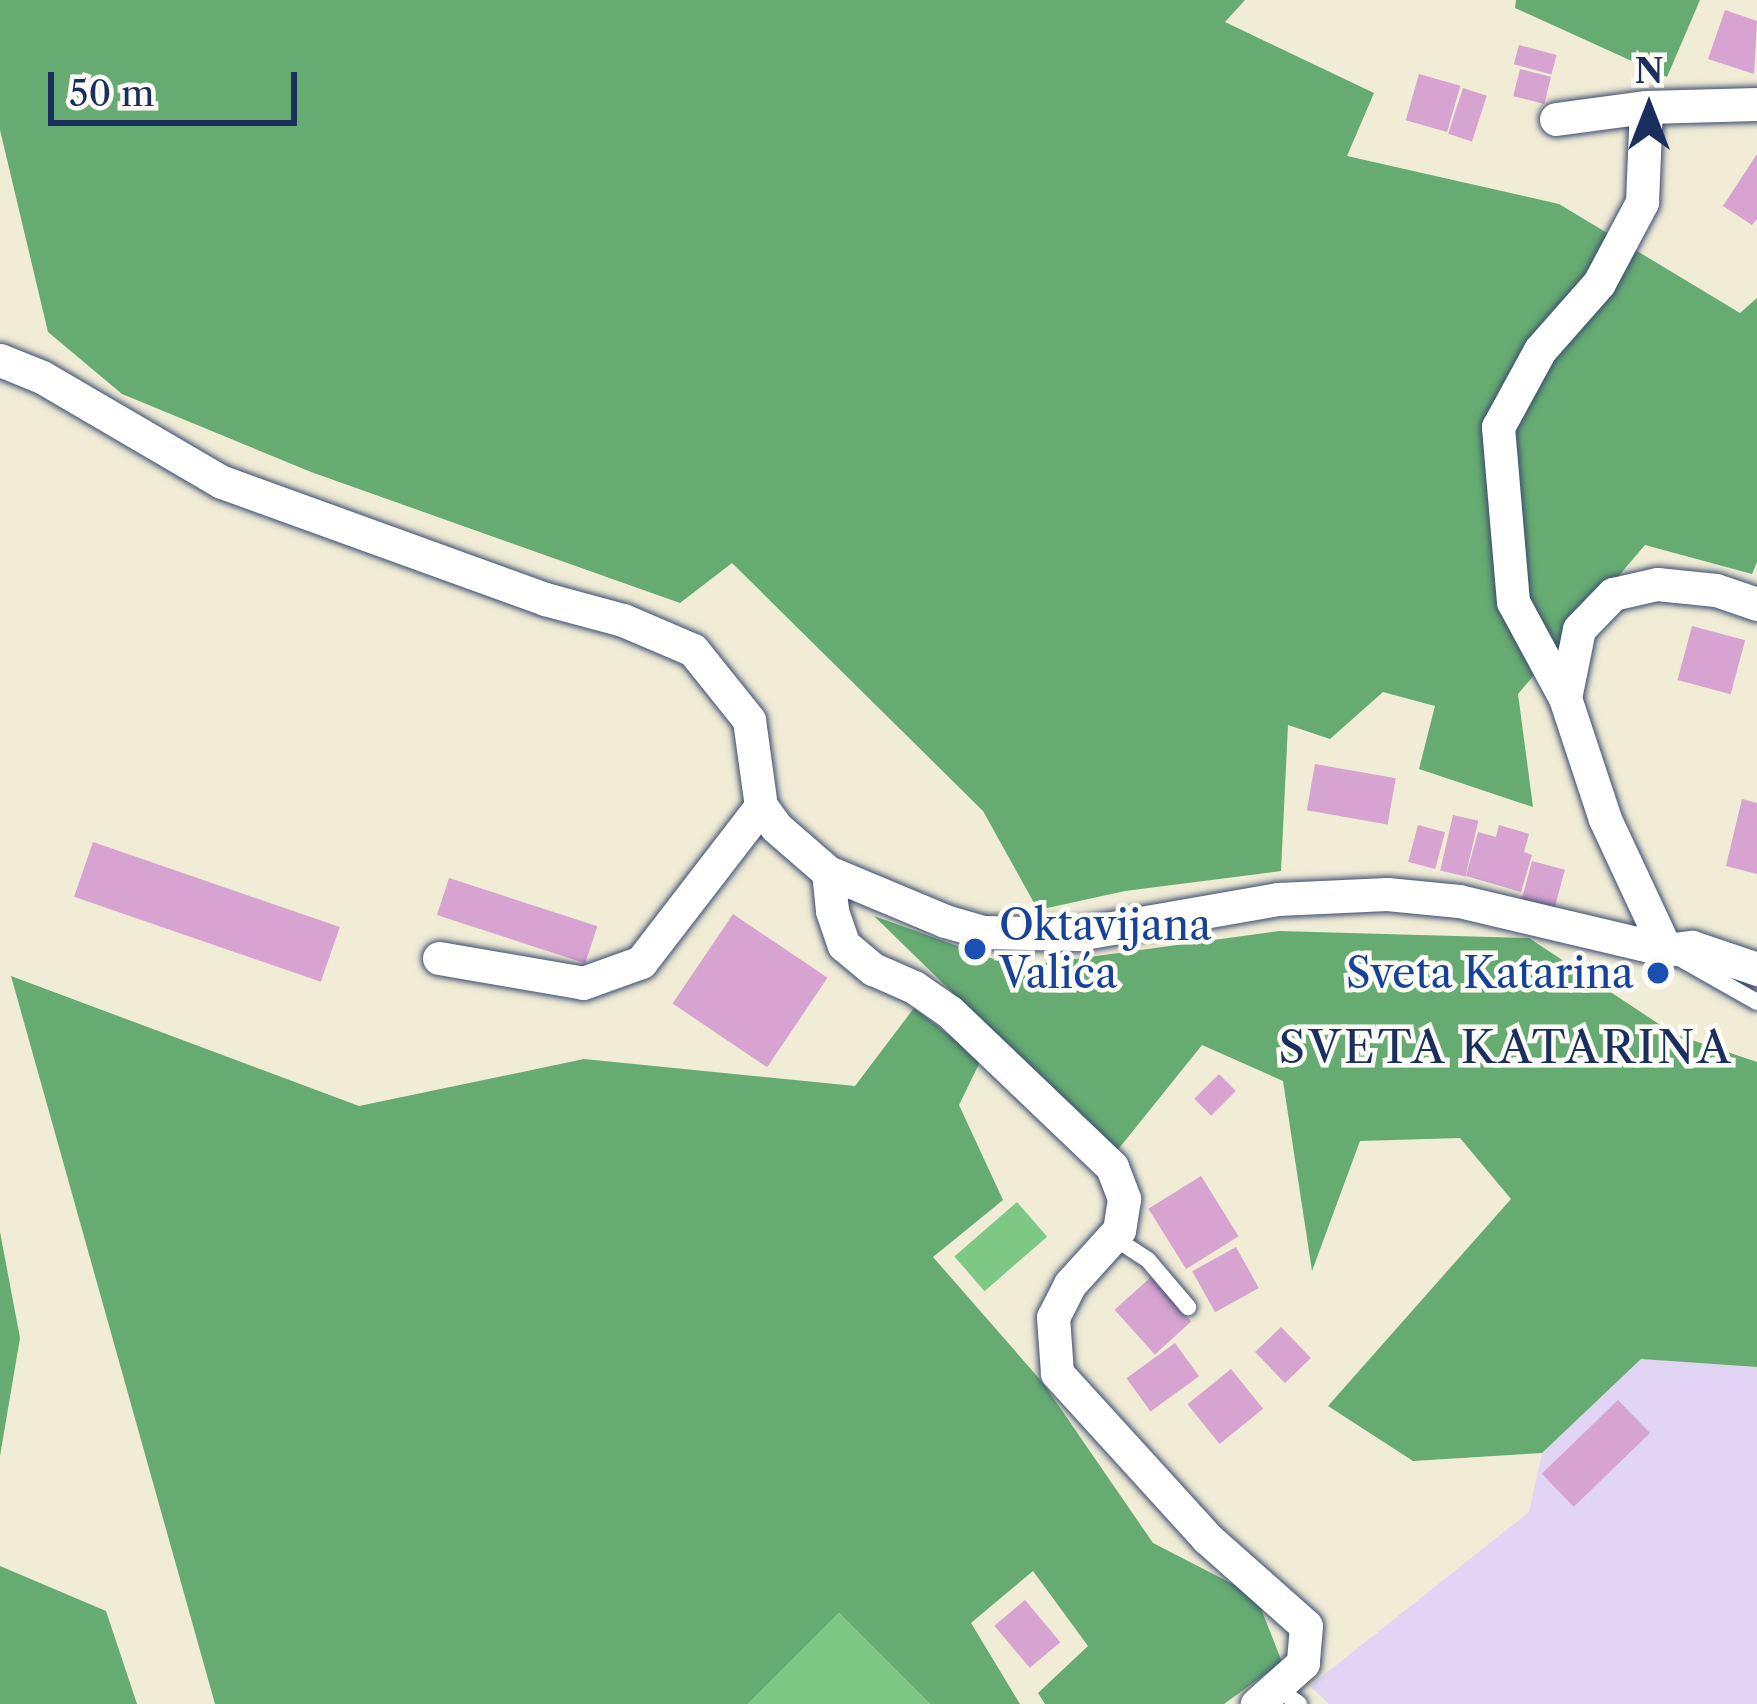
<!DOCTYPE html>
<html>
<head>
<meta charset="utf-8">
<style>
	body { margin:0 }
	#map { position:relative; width:1757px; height:1704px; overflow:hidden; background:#f0ecd6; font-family:"Libre Caslon Text",serif }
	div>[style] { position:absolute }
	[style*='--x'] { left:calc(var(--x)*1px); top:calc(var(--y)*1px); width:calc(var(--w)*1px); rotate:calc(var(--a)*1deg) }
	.built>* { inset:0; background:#e1d4f4 }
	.green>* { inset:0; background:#7dc885; transform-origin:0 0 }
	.forest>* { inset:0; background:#66ac72 }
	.building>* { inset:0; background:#d7a3d0; transform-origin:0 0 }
	.roads { filter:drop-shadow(0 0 3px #3b4b70) drop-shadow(0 0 3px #3b4b70) }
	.service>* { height:16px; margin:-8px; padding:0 8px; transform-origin:8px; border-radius:8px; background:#fff }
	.minor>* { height:33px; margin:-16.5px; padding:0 16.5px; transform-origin:16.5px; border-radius:16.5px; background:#fff }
	.dots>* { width:33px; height:33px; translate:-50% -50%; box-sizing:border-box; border:6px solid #fdfcf7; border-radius:50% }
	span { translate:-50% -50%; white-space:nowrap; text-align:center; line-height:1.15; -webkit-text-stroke:9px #fdfcf7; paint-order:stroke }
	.transit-label { font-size:42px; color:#164399 }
	.left { translate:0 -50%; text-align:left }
	.right { translate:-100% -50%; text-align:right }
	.neighbourhood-label { font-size:45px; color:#1b2f5e; letter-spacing:3px }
	.north { position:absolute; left:1589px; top:48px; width:120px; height:120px; -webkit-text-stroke:9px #fdfcf7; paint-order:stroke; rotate:0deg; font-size:33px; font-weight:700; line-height:48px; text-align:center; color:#1b2f5e }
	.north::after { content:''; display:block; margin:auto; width:42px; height:54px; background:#1b2f5e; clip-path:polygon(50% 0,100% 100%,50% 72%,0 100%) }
	.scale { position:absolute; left:48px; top:72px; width:249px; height:54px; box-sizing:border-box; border:6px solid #1b2f5e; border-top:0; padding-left:15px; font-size:36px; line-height:42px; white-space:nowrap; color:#1b2f5e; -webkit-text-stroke:9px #fdfcf7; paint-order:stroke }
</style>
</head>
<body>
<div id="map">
	<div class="built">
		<div style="clip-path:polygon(1640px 1359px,1757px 1367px,1757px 1704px,1329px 1704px,1310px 1686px,1529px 1512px,1542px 1453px)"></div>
	</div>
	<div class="green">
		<div style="left:1017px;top:1202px;width:46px;height:83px;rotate:49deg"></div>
		<div style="clip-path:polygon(839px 1613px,930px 1704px,748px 1704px)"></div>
	</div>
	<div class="forest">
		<div style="clip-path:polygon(0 0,1245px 0,1225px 22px,1374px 93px,1347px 156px,1559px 204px,1740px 313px,1757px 298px,1757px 562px,1752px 574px,1645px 545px,1518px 694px,1533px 807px,1419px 769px,1435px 706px,1383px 692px,1330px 739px,1288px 725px,1281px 871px,1125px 891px,1038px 910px,983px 811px,732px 563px,680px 603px,311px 472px,122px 394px,48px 332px,0 130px)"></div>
		<div style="clip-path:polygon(1516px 0,1700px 0,1667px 77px,1515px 8px)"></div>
		<div style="clip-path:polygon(874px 916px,1016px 967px,1279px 931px,1529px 938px,1674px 1034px,1757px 1062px,1757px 1367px,1641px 1359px,1542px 1453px,1413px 1461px,1328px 1406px,1511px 1199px,1460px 1138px,1360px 1141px,1312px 1271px,1283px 1081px,1202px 1045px,1116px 1152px)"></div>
		<div style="clip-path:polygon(11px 976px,359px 1106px,584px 1059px,855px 1086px,914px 1008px,981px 1060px,959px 1105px,1003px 1200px,933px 1257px,1043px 1383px,1153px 1543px,1256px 1596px,1282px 1662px,1224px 1704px,1045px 1704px,1038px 1693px,1088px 1646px,1033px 1571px,971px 1623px,1020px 1704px,930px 1704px,839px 1613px,748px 1704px,215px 1704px)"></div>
		<div style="clip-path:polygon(0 1232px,20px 1338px,0 1456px)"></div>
		<div style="clip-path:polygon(0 1566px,106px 1611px,137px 1704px,0 1704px)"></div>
	</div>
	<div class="building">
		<div style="clip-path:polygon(1725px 10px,1757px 21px,1754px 74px,1708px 59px)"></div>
		<div style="left:1519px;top:45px;width:39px;height:20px;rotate:15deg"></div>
		<div style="left:1520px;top:69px;width:32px;height:28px;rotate:14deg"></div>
		<div style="left:1419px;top:74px;width:43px;height:48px;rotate:16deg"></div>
		<div style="left:1463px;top:88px;width:25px;height:48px;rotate:18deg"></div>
		<div style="clip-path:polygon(1757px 154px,1757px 219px,1752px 225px,1723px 206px)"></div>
		<div style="left:1692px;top:626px;width:55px;height:56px;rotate:15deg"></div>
		<div style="left:1315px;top:764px;width:82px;height:47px;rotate:10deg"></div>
		<div style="clip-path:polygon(1742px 799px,1757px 803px,1757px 874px,1726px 866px)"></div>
		<div style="left:1453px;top:815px;width:26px;height:57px;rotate:13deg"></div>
		<div style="left:1418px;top:825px;width:28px;height:38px;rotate:15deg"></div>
		<div style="clip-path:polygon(1499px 825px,1529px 834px,1524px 852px,1532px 855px,1521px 892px,1466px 876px,1478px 832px,1496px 837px)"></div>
		<div style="left:93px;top:842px;width:261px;height:58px;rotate:19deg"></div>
		<div style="left:1532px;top:861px;width:34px;height:39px;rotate:15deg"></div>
		<div style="left:449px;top:878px;width:156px;height:39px;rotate:18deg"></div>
		<div style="left:733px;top:914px;width:114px;height:108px;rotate:34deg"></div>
		<div style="left:1219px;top:1074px;width:24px;height:35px;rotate:45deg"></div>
		<div style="left:1201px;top:1176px;width:71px;height:62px;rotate:58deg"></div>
		<div style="left:1236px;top:1247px;width:47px;height:50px;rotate:61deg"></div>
		<div style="left:1151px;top:1277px;width:60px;height:49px;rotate:48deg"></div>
		<div style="left:1281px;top:1327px;width:43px;height:36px;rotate:46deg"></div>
		<div style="left:1175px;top:1343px;width:41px;height:60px;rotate:54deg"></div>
		<div style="left:1231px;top:1369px;width:51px;height:56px;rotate:51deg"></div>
		<div style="left:1618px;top:1400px;width:46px;height:106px;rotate:46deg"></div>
		<div style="left:1025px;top:1600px;width:55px;height:40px;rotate:50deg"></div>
	</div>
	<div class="roads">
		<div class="service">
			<div style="--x:1674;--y:955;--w:95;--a:29.5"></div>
			<div style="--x:1113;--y:1237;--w:42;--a:33.3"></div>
			<div style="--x:1148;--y:1260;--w:62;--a:49.6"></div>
			<div style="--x:1277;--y:1688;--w:27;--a:36"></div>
		</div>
		<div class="minor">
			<div style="--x:1556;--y:119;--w:91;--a:-7.6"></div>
			<div style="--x:1646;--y:107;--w:111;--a:-1.5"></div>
			<div style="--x:0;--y:360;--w:45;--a:22"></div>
			<div style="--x:42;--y:377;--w:208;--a:30.3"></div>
			<div style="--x:222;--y:482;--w:344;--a:19.9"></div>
			<div style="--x:545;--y:599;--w:81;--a:15.1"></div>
			<div style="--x:623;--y:620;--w:76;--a:23.2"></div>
			<div style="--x:693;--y:650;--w:90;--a:51.3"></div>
			<div style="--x:749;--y:720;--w:87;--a:82.1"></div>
			<div style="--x:761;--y:806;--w:26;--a:54"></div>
			<div style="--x:776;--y:827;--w:69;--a:40.9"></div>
			<div style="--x:828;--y:872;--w:127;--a:22.7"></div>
			<div style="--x:945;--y:921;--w:40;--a:16"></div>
			<div style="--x:983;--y:932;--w:95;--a:1.2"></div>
			<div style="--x:1078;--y:934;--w:203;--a:-9.9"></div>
			<div style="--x:1278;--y:899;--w:109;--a:-2.6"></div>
			<div style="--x:1387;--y:894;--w:72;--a:5.6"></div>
			<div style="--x:1459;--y:901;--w:213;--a:13.3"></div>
			<div style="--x:1666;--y:950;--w:26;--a:-7"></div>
			<div style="--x:1692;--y:947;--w:69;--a:18.7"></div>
			<div style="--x:1565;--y:698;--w:109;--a:-118.4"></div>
			<div style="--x:1513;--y:602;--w:176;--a:-94.9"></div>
			<div style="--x:1498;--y:427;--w:88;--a:-61.4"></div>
			<div style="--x:1540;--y:350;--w:89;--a:-48.6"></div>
			<div style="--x:1599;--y:283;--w:92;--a:-62"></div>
			<div style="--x:1642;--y:202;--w:95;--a:-87.6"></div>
			<div style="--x:828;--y:872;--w:39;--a:84"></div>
			<div style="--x:832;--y:911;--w:36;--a:71"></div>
			<div style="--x:844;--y:945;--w:38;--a:40"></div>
			<div style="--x:873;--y:969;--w:45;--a:23.7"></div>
			<div style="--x:914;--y:987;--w:44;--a:34.8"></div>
			<div style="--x:950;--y:1012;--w:224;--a:43.7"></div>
			<div style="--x:1112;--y:1167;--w:34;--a:69"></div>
			<div style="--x:1124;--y:1199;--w:31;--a:99"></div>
			<div style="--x:1119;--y:1230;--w:73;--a:132.2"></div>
			<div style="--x:1070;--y:1284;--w:37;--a:117"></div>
			<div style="--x:1053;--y:1317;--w:56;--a:85.9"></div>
			<div style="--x:1057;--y:1373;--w:223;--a:47.7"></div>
			<div style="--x:1207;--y:1538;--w:132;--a:41.6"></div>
			<div style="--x:1306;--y:1626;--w:37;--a:95"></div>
			<div style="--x:1303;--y:1663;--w:62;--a:138.3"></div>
			<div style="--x:1666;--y:950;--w:145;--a:-115"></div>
			<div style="--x:1605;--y:819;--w:127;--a:-108.3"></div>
			<div style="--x:1565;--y:698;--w:70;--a:-78.5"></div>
			<div style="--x:1579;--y:629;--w:49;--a:-45.8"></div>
			<div style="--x:1613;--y:594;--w:45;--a:-12.8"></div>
			<div style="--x:1657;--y:584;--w:59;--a:5.8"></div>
			<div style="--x:1716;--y:590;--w:43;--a:18.9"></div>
			<div style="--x:439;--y:958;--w:146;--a:9.8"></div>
			<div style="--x:583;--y:983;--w:62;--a:-19.9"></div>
			<div style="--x:641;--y:962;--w:197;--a:-52.4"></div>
		</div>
	</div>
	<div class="dots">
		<div style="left:975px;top:949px;background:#1a4fb4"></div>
		<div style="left:1658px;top:973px;background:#1a4fb4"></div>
	</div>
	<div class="transit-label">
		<span class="left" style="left:999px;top:949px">Oktavijana<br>Valića</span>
		<span class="right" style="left:1634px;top:973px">Sveta Katarina</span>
	</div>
	<div class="neighbourhood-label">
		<span style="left:1506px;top:1048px">SVETA KATARINA</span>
	</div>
	<div class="north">N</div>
	<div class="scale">50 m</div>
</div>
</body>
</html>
